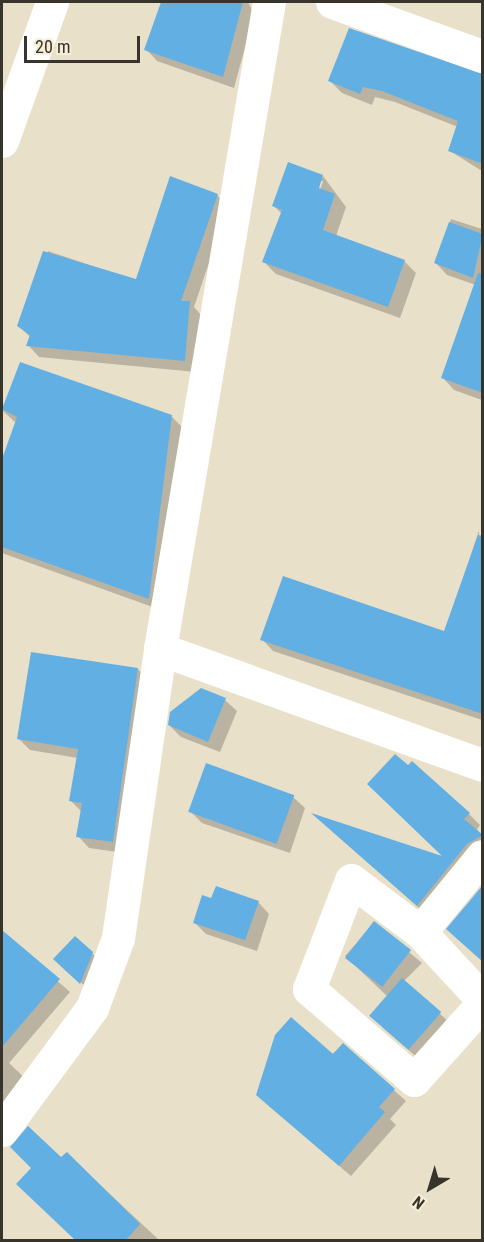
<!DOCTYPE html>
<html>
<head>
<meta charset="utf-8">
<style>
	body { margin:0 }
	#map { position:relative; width:484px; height:1242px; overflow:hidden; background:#e9e0ca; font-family:"Roboto Condensed",sans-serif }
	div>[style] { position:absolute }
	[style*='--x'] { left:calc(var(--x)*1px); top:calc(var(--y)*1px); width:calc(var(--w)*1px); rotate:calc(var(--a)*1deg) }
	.shadow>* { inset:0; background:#0003 }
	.building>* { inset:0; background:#62afe4; transform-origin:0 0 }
	.street>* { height:33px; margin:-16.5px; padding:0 16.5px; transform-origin:16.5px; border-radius:16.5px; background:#fff }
	.secondary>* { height:33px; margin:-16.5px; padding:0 16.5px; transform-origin:16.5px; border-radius:16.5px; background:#fff }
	span { translate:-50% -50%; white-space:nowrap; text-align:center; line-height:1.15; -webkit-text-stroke:6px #f6edd7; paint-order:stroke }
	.frame { position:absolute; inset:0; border:3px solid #37342b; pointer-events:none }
	.north { position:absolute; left:400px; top:1158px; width:60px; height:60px; -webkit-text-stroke:4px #f6edd7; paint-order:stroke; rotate:218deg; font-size:16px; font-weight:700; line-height:24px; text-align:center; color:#37342b }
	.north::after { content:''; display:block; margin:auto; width:21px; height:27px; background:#37342b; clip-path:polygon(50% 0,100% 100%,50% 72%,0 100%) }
	.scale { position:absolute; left:24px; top:36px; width:116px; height:27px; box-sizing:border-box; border:3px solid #37342b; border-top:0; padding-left:8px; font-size:18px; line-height:21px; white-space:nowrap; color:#37342b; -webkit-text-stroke:4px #f6edd7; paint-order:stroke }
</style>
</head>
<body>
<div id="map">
	<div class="shadow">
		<div style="clip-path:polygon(162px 2px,248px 2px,254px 14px,234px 88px,157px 61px,146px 49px)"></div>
		<div style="clip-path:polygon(330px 81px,482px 93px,482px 171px,450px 151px,458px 127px,395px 102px,375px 97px,372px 105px,342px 93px)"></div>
		<div style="clip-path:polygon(evenodd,323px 176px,346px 207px,336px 236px,404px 261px,416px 273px,400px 318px,276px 274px,264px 262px,282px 214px,274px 206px,323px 176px,320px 181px,323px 181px,318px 196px,320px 181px)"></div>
		<div style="clip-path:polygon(217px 195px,228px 207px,194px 307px,201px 315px,196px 372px,39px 357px,28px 345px,31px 338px,18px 325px,48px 251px,137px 281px)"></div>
		<div style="clip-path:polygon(451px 219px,482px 229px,482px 400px,454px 390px,443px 378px,476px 285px,447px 275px,436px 263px)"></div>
		<div style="clip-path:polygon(21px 364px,171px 416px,183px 428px,161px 610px,2px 553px,2px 463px,16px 423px,3px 411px)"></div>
		<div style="clip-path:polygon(479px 530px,482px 720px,273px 651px,262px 639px,445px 633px)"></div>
		<div style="clip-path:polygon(138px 669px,149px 681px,124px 853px,89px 848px,78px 836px,82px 812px,70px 800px,78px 758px,30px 750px,19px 739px)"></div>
		<div style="clip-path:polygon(225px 700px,237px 711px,220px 752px,181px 737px,169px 725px)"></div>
		<div style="clip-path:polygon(369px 784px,469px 814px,480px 825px,476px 831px,482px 837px,482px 854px,429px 917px,325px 824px,447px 859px)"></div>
		<div style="clip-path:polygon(293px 797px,305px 808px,290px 853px,202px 823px,191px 812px)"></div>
		<div style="clip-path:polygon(212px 900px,258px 902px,269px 914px,257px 951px,206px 934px,195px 923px)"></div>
		<div style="clip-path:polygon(374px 923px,422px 963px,404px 981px,451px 1024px,420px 1060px,382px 1027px,387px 996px,345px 956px)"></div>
		<div style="clip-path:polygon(2px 932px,70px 992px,9px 1063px,28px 1081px,2px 1113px)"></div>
		<div style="clip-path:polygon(92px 953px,104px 965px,93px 992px,66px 971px)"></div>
		<div style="clip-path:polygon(343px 1045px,406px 1101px,390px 1119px,396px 1125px,351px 1176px,269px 1106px)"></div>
		<div style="clip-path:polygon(67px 1154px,159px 1240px,76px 1240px,18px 1184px)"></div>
	</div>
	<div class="building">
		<div style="clip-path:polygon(161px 2px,243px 2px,223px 77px,144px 50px)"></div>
		<div style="clip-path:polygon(349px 28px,483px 74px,483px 164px,448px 151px,458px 121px,382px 91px,363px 87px,360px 94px,328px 81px)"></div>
		<div style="clip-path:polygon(288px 162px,323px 175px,319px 188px,335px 194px,323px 230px,405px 260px,388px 307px,262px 262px,282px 210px,272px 206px)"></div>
		<div style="clip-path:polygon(170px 176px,218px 194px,181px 301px,190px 301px,185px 361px,26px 346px,30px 335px,17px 326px,43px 251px,136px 279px)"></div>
		<div style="clip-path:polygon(449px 222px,483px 234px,473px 278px,434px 263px)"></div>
		<div style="clip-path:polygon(478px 273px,483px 274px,483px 393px,441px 378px)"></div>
		<div style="clip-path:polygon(20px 362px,172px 415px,149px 599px,2px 547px,2px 459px,17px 417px,2px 409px)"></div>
		<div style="clip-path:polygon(478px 535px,483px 536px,483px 714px,260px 640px,283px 576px,444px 631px)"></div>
		<div style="clip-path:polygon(31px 652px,138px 668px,113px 842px,76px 837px,82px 803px,69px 801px,78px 749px,17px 739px)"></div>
		<div style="clip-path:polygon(201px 688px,226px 698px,208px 742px,168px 725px,170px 712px)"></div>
		<div style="clip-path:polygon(395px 754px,408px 765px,412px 761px,470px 813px,464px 819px,483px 835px,467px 844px,417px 906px,311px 813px,442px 856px,367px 784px)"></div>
		<div style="left:206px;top:763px;width:94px;height:52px;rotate:20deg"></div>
		<div style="clip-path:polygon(483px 885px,483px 962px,446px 929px)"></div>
		<div style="clip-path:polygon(216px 886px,259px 901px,245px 940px,193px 923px,202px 895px,211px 898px)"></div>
		<div style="left:374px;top:921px;width:47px;height:47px;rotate:38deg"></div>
		<div style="clip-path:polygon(2px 930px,60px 979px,2px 1047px)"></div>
		<div style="clip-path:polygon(75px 936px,93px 952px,80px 984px,53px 959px)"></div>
		<div style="left:402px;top:978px;width:52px;height:50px;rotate:41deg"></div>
		<div style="clip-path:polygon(291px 1017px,333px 1054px,343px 1043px,395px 1089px,379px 1107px,385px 1112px,339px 1166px,256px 1095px,275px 1035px)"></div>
		<div style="clip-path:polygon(28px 1126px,61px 1157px,67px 1152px,140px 1224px,126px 1240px,75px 1240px,16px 1184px,31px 1168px,10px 1147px)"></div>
	</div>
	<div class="street">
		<div style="--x:332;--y:2;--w:159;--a:19.8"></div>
		<div style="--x:160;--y:649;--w:342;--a:19.8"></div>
		<div style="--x:420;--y:932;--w:98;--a:-50.8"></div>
		<div style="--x:482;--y:999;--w:91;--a:-132.8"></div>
		<div style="--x:420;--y:932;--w:86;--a:-143"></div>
		<div style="--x:351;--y:880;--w:117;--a:111.1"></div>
		<div style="--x:309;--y:989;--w:139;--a:40.9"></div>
		<div style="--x:414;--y:1080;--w:102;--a:-48.2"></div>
		<div style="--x:2;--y:1130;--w:152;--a:-53.6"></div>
		<div style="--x:92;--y:1008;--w:75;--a:-69.6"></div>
		<div style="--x:118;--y:938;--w:292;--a:-81.7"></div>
		<div style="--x:160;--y:649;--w:656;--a:-80.44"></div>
	</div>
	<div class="secondary">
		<div style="--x:2;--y:141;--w:148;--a:-70.2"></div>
	</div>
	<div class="frame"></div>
	<div class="north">N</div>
	<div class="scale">20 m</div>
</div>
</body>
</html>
